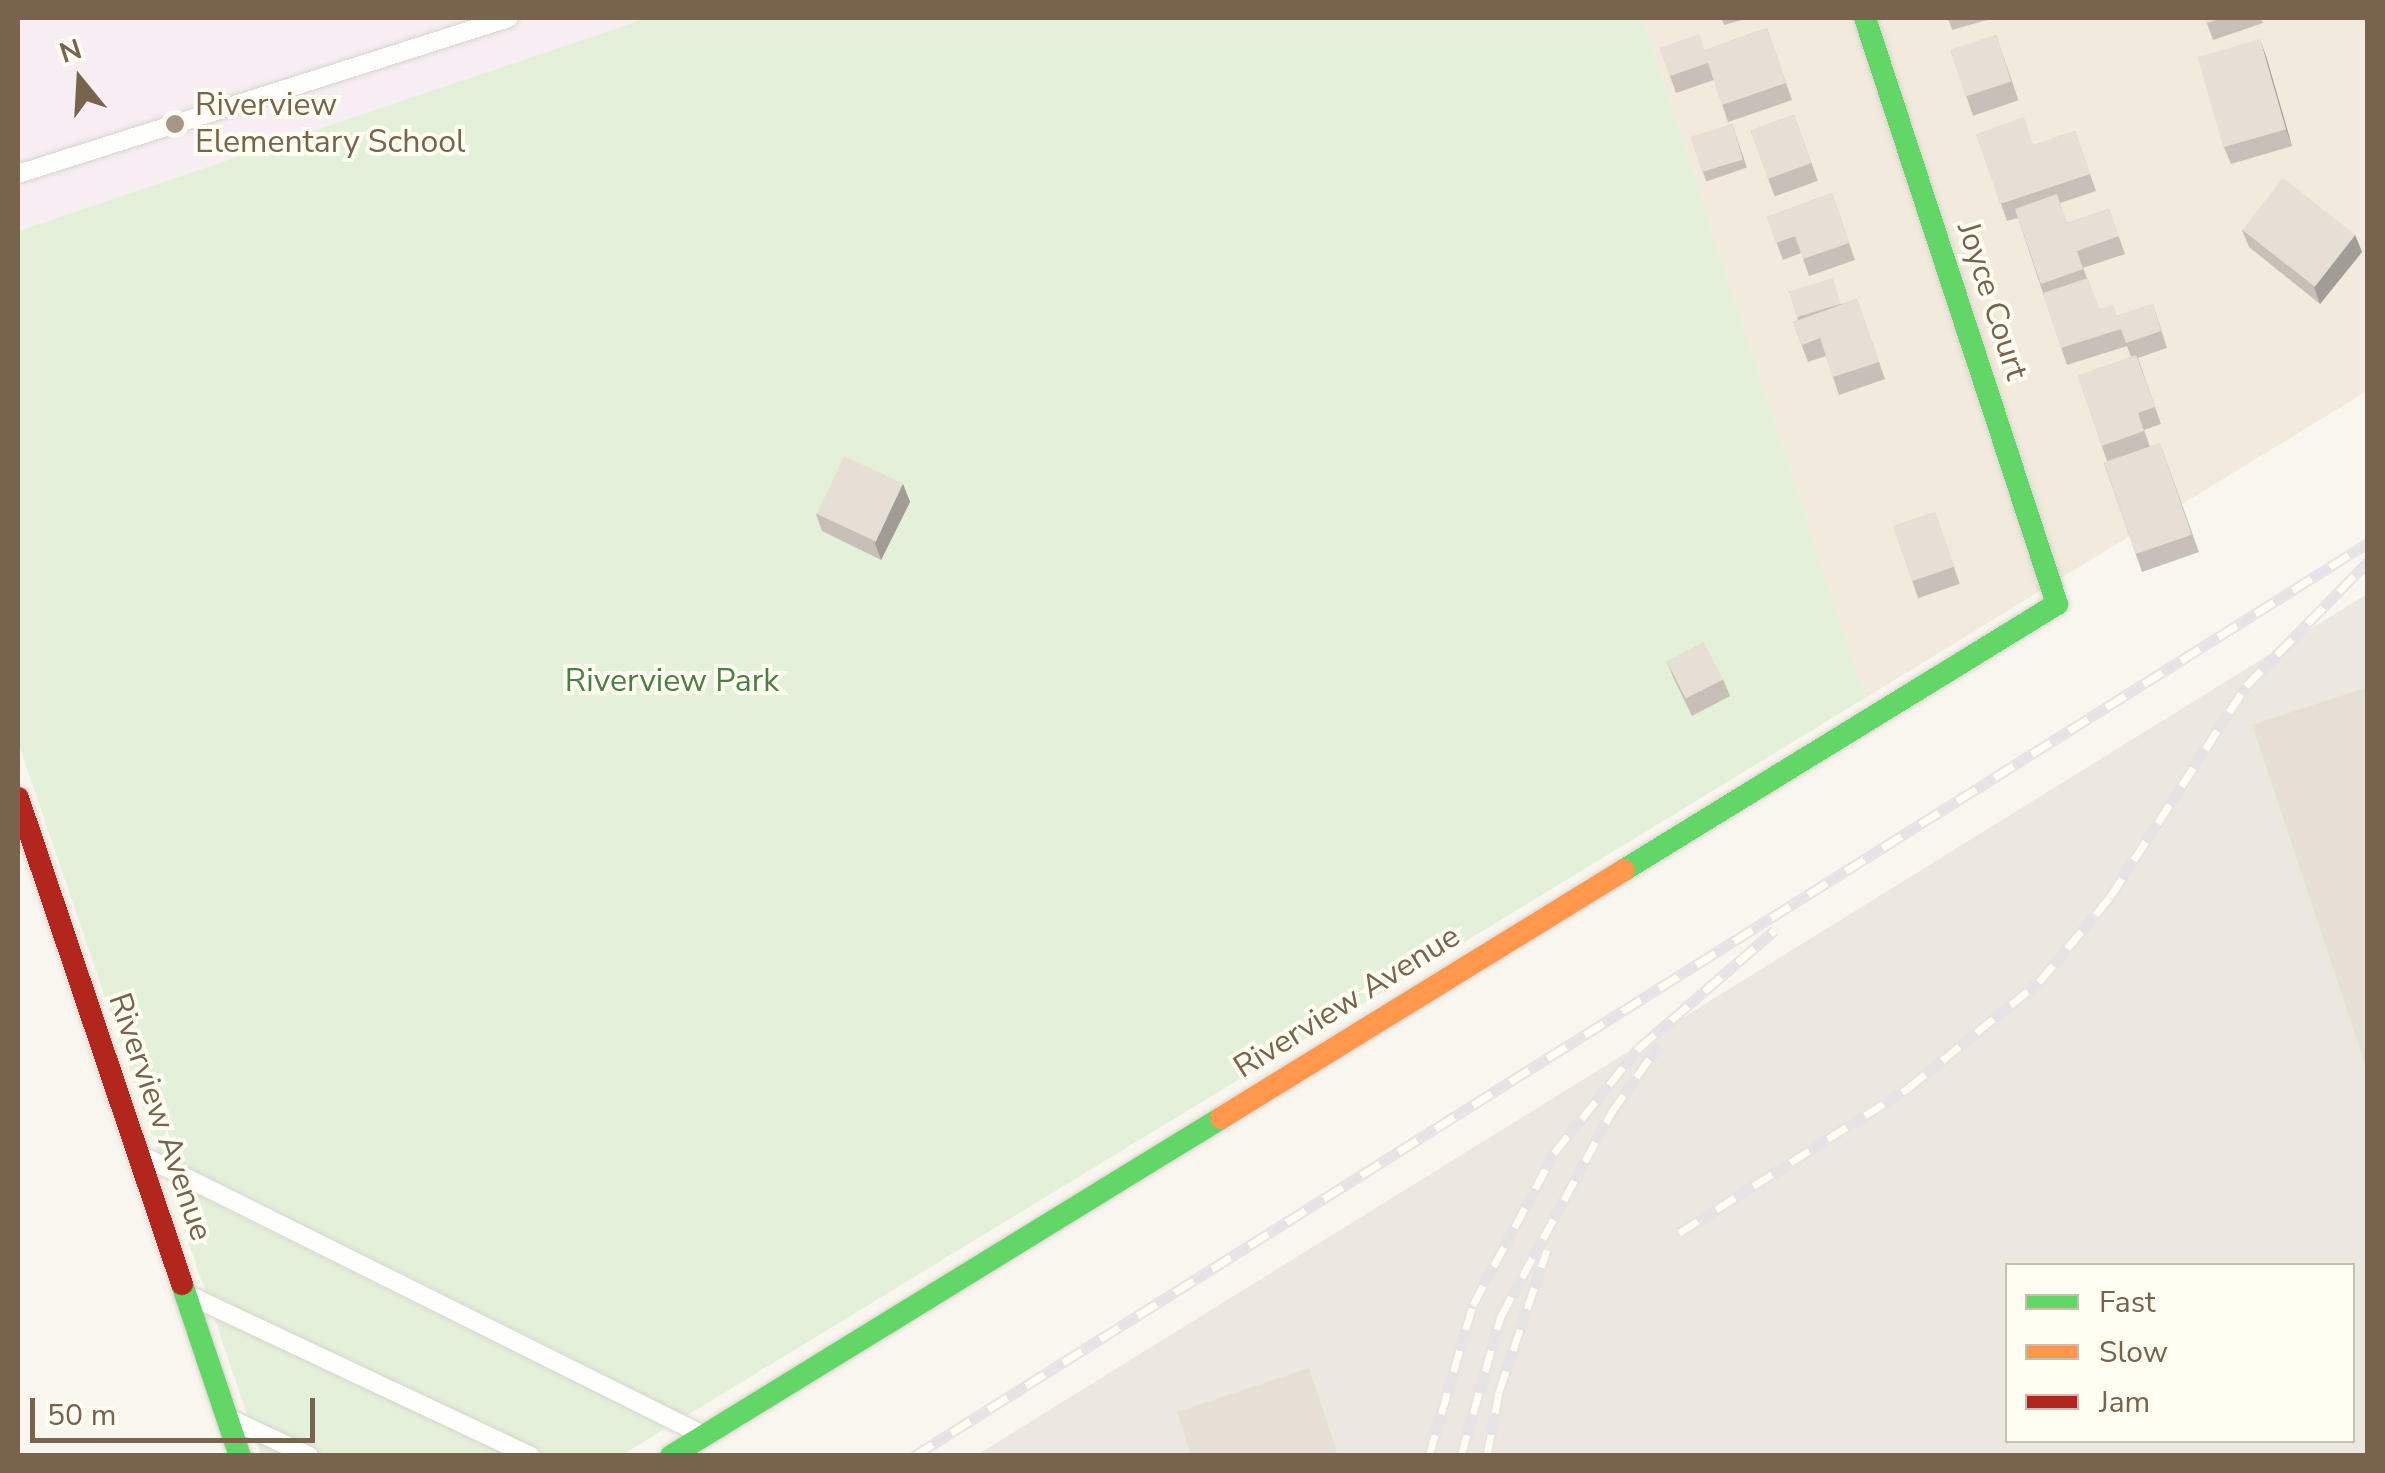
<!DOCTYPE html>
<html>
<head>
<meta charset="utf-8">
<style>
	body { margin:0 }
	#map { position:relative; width:2385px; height:1473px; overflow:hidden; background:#f9f6ef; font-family:"Nunito Sans",sans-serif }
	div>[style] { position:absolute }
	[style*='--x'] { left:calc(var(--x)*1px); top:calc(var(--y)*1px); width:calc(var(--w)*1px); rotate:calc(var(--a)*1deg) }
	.residential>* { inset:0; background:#f1eadd }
	.industrial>* { inset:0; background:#ece7df }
	.education>* { inset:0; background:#f7eef4 }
	.green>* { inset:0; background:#e3f0da }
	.roads { filter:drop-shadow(0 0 2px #d8d3cc) drop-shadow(0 0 2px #d8d3cc) }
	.lane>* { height:18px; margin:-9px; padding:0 9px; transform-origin:9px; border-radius:9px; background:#fefefd }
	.fast>* { height:22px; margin:-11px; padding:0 11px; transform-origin:11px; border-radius:11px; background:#63d668 }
	.slow>* { height:22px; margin:-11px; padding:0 11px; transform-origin:11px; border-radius:11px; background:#ff974d }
	.jam>* { height:22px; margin:-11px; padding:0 11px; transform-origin:11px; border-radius:11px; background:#b3261e }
	.rail>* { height:11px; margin-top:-5.5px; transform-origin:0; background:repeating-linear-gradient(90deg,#fffcf2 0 22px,#e6e3e6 0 44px); box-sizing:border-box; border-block:2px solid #e6e3e6 }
	.wall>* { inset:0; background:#c6c0b8; transform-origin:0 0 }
	.shaded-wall>* { inset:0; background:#a19c96 }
	.building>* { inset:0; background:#e6dfd6; transform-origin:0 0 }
	.dots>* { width:28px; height:28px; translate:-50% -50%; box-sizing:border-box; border:5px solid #fffcf2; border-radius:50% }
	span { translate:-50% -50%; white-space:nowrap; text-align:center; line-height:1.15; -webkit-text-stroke:8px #fffcf2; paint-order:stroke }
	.poi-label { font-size:32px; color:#78634d }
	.left { translate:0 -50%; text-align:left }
	.street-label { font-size:32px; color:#78634d }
	.park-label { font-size:32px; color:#4d7e45 }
	.frame { position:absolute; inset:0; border:20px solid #78634d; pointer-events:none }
	.legend { position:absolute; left:2005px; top:1263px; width:350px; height:180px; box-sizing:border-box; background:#fffcf2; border:2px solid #c9bfb0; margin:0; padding:12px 18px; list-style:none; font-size:30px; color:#78634d }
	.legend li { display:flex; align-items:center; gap:20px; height:50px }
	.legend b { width:50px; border:2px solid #c9bfb0 }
	.north { position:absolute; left:30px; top:30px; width:100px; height:100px; -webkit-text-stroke:8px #fffcf2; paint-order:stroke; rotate:342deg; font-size:28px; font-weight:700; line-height:40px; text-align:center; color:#78634d }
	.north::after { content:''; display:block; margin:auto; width:35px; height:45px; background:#78634d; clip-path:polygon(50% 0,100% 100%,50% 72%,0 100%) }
	.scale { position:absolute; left:30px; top:1398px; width:285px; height:45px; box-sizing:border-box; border:5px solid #78634d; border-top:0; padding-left:12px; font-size:30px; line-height:35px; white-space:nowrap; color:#78634d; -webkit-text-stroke:8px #fffcf2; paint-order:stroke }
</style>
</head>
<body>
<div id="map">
	<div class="residential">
		<div style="clip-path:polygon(1642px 18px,2367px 18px,2367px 391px,1865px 698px)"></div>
	</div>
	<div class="industrial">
		<div style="clip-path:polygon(evenodd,2367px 594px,2367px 1455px,977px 1455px,2367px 594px,2008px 1266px,2352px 1266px,2352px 1440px,2008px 1440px,2008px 1266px)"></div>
	</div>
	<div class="education">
		<div style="clip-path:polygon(18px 18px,647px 18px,18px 231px)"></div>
	</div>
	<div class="green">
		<div style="clip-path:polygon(647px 18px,1642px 18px,1865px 698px,622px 1455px,261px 1455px,18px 742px,18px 231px)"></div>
	</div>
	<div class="roads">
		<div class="lane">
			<div style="--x:18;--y:174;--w:515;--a:-17.63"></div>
			<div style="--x:149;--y:1159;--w:614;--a:26.48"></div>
			<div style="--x:195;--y:1298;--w:371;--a:25.2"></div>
			<div style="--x:237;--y:1422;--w:80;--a:25.3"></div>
		</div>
		<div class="fast">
			<div style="--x:1624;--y:870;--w:508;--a:-31.56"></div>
			<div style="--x:2057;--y:604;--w:617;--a:-108.14"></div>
			<div style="--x:182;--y:1284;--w:182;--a:71.4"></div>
			<div style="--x:671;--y:1456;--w:646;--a:-31.57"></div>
		</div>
		<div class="slow">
			<div style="--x:1221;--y:1118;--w:473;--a:-31.6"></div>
		</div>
		<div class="jam">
			<div style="--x:18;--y:798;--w:513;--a:71.35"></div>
		</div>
	</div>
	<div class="rail">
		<div style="--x:1679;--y:1233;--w:271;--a:-32.3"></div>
		<div style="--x:1908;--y:1088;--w:169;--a:-39"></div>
		<div style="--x:2039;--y:982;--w:111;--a:-50.1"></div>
		<div style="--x:2110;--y:897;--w:251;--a:-57.2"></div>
		<div style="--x:2246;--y:686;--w:174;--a:-45.5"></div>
		<div style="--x:914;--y:1456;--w:1717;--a:-32.13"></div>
		<div style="--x:1429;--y:1456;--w:157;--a:-73.8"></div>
		<div style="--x:1473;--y:1305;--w:172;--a:-61.9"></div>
		<div style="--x:1554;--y:1153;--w:134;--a:-51.1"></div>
		<div style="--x:1638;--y:1049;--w:181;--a:-41"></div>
		<div style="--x:1461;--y:1456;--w:146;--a:-74.1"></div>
		<div style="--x:1501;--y:1316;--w:231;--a:-61.5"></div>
		<div style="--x:1611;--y:1113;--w:83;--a:-54.8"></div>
		<div style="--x:1487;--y:1456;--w:65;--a:-79.4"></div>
		<div style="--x:1499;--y:1392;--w:150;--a:-71.3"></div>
	</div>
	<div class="wall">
		<div style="clip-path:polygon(1721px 18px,1749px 18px,1724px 25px)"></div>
		<div style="clip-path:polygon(1948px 18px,1994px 18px,1952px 30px)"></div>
		<div style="clip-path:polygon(2205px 18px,2261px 18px,2263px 23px,2213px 40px)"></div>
		<div style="clip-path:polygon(1767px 28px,1792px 100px,1728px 122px,1714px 80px,1676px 93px,1660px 48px,1705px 50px)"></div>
		<div style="left:1996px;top:35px;width:69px;height:48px;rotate:71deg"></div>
		<div style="clip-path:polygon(2266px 56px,2292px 146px,2231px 164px,2224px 147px)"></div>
		<div style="left:1794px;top:115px;width:70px;height:46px;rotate:70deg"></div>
		<div style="left:1732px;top:124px;width:46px;height:43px;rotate:71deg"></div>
		<div style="clip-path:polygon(2075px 131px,2096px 191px,2060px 203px,2067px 223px,2109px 209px,2125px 254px,2083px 268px,2099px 309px,2117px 316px,2153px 304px,2167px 348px,2138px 358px,2161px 424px,2144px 430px,2150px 447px,2160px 443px,2199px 552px,2142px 572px,2104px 463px,2107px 461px,2078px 376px,2131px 357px,2127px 346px,2067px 365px,2018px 218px,2007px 221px,1976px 134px,2034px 145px)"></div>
		<div style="clip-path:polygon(1832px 193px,1855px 260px,1809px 276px,1801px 253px,1783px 260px,1767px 217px)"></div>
		<div style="clip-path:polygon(2242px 230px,2355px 235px,2362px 252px,2320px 304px,2249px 247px)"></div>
		<div style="clip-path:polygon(1789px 291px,1842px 304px,1857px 299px,1885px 379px,1839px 395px,1826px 356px,1808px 362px,1793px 322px,1798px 320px)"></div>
		<div style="clip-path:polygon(903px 484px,910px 502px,881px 560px,822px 531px,816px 514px)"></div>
		<div style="left:1935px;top:512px;width:76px;height:44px;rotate:71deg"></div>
		<div style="clip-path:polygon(1667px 662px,1723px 679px,1730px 696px,1692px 716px,1674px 679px)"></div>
	</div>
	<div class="shaded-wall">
		<div style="clip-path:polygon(2260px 39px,2266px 56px,2292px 146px,2286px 129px)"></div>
		<div style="clip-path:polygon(2355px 235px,2362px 252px,2320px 304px,2314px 287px)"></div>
		<div style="clip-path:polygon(903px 484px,910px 502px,881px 560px,875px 543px)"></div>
	</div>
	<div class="building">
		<div style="clip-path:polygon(2205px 18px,2223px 18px,2207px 23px)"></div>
		<div style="clip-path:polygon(1767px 28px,1786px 83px,1722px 105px,1708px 63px,1670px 76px,1660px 48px,1699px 34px,1705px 50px)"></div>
		<div style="left:1996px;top:35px;width:49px;height:48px;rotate:72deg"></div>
		<div style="left:2260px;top:39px;width:94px;height:65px;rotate:74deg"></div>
		<div style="left:1794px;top:115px;width:51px;height:46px;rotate:70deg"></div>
		<div style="clip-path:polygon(2024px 117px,2033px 145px,2075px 131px,2090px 174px,2000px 204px,1976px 134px)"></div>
		<div style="left:1732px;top:124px;width:37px;height:43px;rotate:73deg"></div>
		<div style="left:2283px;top:178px;width:92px;height:66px;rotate:38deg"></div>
		<div style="clip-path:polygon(1832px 193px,1849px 243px,1803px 259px,1795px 236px,1776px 243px,1767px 217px)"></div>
		<div style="clip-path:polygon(2057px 194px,2067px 223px,2109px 209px,2119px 236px,2077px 251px,2083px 269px,2041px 284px,2015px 209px)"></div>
		<div style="left:1833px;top:278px;width:27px;height:46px;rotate:73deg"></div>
		<div style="clip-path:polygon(2088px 278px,2099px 309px,2113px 305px,2117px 316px,2153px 304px,2161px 331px,2126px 343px,2121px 329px,2061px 348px,2043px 293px)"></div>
		<div style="clip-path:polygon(1857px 299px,1879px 362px,1833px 377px,1820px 338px,1802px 345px,1793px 322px)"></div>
		<div style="clip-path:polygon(2136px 355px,2155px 407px,2138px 413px,2144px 431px,2102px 446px,2078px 376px)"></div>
		<div style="left:2160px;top:443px;width:97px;height:59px;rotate:71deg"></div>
		<div style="left:844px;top:456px;width:65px;height:64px;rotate:25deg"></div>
		<div style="left:1935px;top:512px;width:58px;height:44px;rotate:71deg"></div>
		<div style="left:1704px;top:642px;width:42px;height:42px;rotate:63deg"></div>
		<div style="clip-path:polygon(2368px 687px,2368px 1074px,2252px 725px)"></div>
		<div style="clip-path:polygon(1309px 1368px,1338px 1456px,1191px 1456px,1177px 1412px)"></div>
	</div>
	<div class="dots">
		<div style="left:175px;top:124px;background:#a59686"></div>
	</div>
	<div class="poi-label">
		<span class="left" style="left:195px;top:124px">Riverview<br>Elementary School</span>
	</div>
	<div class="street-label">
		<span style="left:1992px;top:301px;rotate:72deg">Joyce Court</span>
		<span style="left:1347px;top:1002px;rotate:-32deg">Riverview Avenue</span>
		<span style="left:160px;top:1117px;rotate:71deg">Riverview Avenue</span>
	</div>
	<div class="park-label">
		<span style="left:672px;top:681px">Riverview Park</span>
	</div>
	<div class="frame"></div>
	<ul class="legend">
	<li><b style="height:12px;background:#63d668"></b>Fast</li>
	<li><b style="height:12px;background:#ff974d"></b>Slow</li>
	<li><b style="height:12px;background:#b3261e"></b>Jam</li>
	</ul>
	<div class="north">N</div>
	<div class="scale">50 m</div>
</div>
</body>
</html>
